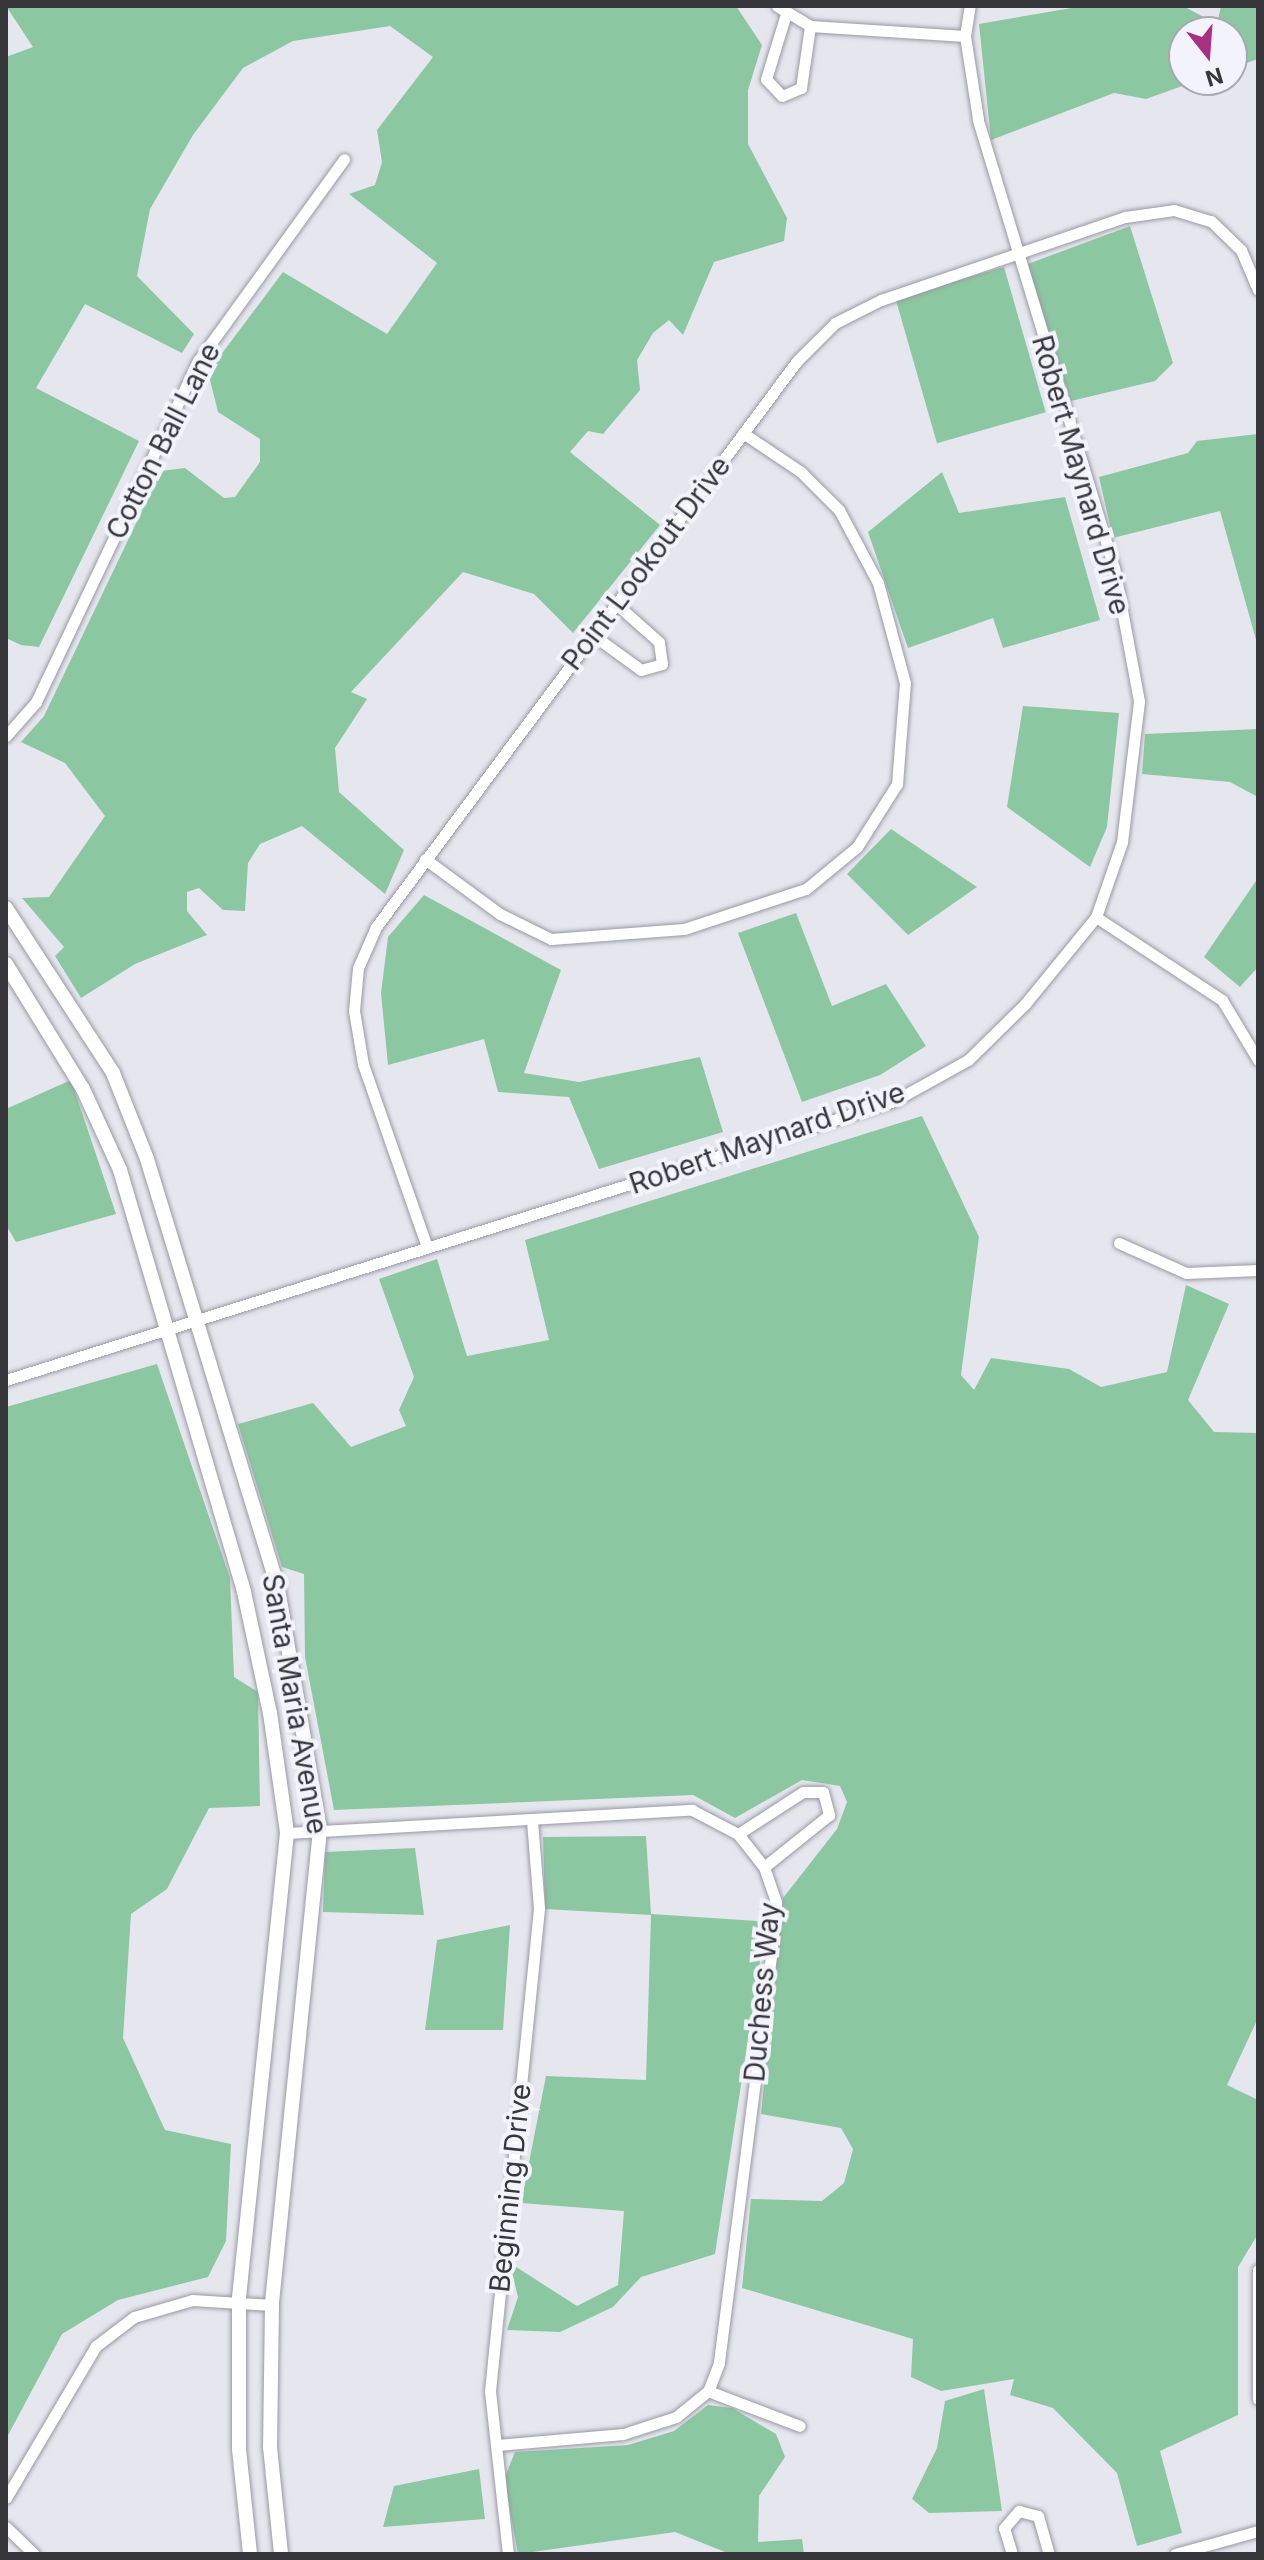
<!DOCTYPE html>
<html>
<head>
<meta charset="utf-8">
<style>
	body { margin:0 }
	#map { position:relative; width:1264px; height:2560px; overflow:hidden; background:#e6e6ef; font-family:Inter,sans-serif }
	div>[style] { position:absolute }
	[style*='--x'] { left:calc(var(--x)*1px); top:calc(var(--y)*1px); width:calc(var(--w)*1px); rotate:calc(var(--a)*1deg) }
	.green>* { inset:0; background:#8bc8a2; transform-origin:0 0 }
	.roads { filter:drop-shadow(0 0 2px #9999a2) drop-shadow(0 0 2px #9999a2) }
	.minor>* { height:11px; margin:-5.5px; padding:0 5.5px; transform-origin:5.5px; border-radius:5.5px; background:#fff }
	.tertiary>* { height:14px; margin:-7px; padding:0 7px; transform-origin:7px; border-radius:7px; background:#fff }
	span { translate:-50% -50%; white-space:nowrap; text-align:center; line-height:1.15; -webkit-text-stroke:8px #f3f3fc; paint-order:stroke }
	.street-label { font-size:28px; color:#37373b }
	.frame { position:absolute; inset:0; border:8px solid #37373b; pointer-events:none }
	.north { position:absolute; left:1168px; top:16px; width:80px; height:80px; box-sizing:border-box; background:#f3f3fc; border:2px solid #a8a8af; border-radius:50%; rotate:163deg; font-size:22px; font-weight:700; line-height:32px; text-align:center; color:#37373b }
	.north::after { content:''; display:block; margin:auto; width:28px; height:36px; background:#aa2f82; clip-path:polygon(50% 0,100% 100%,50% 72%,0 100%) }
</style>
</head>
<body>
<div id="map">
	<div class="green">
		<div style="clip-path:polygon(6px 6px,736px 6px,762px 45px,748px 90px,748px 144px,787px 218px,784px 241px,714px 262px,683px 335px,669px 320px,653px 333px,637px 360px,640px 390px,603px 434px,588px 431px,570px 452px,660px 525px,573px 633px,534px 594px,463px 572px,351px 692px,367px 699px,335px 748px,339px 792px,404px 850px,385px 894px,302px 826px,260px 844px,248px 863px,245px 911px,223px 910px,199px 888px,187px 892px,187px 911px,207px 935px,135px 964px,81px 998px,55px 956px,64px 947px,22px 898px,49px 897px,105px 816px,65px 763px,21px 742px,44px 716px,161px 471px,185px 468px,224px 498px,235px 497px,260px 462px,260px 439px,218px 412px,208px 372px,283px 272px,387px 334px,437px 263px,349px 194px,375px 185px,382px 162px,377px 130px,433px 57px,390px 26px,293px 41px,243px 68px,193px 135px,150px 209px,137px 276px,194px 334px,182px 353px,85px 304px,36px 388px,139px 441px,39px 647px,21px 645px,6px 638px,6px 57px,33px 47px)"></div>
		<div style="clip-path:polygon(1083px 6px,1183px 6px,1217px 24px,1221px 6px,1258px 6px,1258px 59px,1232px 68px,1232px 32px,1184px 32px,1184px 80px,1199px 80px,1146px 99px,1114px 93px,991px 140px,979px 24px)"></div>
		<div style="clip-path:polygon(1130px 226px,1173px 363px,1155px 381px,1071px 401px,1025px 265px)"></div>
		<div style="left:1004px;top:267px;width:151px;height:113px;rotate:74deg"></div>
		<div style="clip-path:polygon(1258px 434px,1258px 647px,1220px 511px,1113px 538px,1099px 477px,1188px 453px,1197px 441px)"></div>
		<div style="clip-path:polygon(942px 472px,959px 513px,1065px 497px,1100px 620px,1003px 648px,993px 618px,908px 648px,868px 532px)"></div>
		<div style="clip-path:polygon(1023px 706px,1119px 713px,1107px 827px,1090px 867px,1007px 807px)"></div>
		<div style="clip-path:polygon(1258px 729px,1258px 797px,1230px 782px,1142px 774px,1145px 734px)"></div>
		<div style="clip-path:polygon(891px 829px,977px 887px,908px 935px,847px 874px)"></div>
		<div style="clip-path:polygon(1258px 878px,1258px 967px,1240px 987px,1204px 957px)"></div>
		<div style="clip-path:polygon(424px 895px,561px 970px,524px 1073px,579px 1082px,700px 1057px,723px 1132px,599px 1169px,569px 1097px,498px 1092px,484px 1039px,388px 1065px,381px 993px,388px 937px)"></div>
		<div style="clip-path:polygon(796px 913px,832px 1006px,886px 984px,926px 1046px,880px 1075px,802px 1102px,738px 933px)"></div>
		<div style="clip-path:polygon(71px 1080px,116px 1214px,16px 1242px,6px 1225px,6px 1109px)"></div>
		<div style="clip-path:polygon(922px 1116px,979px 1237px,961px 1375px,974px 1390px,991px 1358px,1069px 1369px,1101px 1387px,1167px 1372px,1186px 1285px,1229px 1304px,1188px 1400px,1214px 1432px,1258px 1433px,1258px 2018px,1227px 2085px,1258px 2100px,1258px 2234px,1238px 2267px,1238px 2415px,1160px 2451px,1182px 2533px,1137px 2546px,1117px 2473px,1053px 2408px,1010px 2395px,1014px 2379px,941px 2391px,911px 2377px,913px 2339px,742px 2288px,751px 2199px,822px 2201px,844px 2183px,853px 2149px,841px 2128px,761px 2114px,783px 1898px,837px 1829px,847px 1802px,840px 1786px,802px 1780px,735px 1818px,693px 1795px,334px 1810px,305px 1657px,304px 1574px,282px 1567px,238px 1424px,313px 1403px,351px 1447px,406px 1426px,399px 1410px,414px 1377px,379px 1279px,437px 1259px,467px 1356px,549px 1340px,525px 1240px)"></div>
		<div style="clip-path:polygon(157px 1364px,230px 1578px,234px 1677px,258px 1692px,260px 1806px,209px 1808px,167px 1889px,131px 1914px,123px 2038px,165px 2130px,231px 2144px,226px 2241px,208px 2277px,118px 2300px,62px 2334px,6px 2439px,6px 1407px)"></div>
		<div style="clip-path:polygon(646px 1836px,651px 1914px,757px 1921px,762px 1948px,715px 2254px,641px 2277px,613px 2307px,560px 2332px,507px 2330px,518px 2297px,510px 2263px,577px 2306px,618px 2285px,624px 2211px,521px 2203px,546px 2076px,646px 2080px,651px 1915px,545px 1909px,543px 1837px)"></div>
		<div style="clip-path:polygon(415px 1848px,424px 1915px,323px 1912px,325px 1852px)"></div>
		<div style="clip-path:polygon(510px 1925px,503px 2030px,425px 2030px,437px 1940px)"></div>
		<div style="clip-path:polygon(984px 2389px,1002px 2511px,929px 2513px,912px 2499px,937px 2448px,945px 2401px)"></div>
		<div style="clip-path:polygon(708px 2405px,732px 2408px,776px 2434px,785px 2457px,759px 2496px,758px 2542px,802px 2539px,804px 2554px,730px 2554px,675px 2532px,518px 2554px,504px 2479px,515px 2452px,628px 2445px,674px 2431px)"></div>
		<div style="clip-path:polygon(479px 2469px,485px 2519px,383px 2527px,394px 2486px)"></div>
	</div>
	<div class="roads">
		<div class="minor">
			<div style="--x:777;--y:6;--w:39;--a:31"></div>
			<div style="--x:810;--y:26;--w:155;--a:3.7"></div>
			<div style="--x:785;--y:17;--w:65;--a:107"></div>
			<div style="--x:766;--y:79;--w:23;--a:47"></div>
			<div style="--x:782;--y:96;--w:21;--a:-23"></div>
			<div style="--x:801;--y:88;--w:63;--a:-81.7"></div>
			<div style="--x:593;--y:635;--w:59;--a:36.1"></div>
			<div style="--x:641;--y:670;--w:22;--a:-16"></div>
			<div style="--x:662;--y:664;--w:22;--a:-98"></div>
			<div style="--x:659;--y:642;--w:57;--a:-138.5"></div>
			<div style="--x:6;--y:736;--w:45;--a:-48.6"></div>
			<div style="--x:36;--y:702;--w:378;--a:-64.6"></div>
			<div style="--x:198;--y:361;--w:249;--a:-54.1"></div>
			<div style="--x:425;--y:859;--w:93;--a:36.3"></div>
			<div style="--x:500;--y:914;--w:57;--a:26.1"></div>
			<div style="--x:551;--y:939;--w:133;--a:-4.3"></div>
			<div style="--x:684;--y:929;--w:128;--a:-18.2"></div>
			<div style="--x:806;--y:889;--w:66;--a:-39.5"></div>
			<div style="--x:857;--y:847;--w:75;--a:-57.6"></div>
			<div style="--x:897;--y:784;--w:101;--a:-85.5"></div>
			<div style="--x:905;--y:683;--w:104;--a:-105.1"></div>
			<div style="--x:878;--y:583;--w:83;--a:-118.1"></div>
			<div style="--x:839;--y:510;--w:54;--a:-135"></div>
			<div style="--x:801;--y:472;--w:70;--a:-146.1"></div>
			<div style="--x:1096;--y:917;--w:151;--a:33.4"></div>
			<div style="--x:1222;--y:1000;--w:70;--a:59"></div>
			<div style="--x:1119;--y:1243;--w:73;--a:24.1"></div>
			<div style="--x:1186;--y:1273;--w:72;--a:-2.4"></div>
			<div style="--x:427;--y:1247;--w:194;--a:-109.3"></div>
			<div style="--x:363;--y:1064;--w:54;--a:-99.6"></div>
			<div style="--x:354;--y:1011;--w:43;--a:-84.7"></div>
			<div style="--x:358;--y:968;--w:45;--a:-66.3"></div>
			<div style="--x:376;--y:927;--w:705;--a:-53.36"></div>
			<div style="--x:797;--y:361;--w:54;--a:-45"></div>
			<div style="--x:835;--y:323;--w:51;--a:-26.6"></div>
			<div style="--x:881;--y:300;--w:258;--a:-18.8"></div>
			<div style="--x:1125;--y:217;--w:49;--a:-8.1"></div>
			<div style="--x:1174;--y:210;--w:39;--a:17"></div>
			<div style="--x:1211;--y:221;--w:42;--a:44"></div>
			<div style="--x:1241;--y:250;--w:43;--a:67"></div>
			<div style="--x:6;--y:1380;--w:931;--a:-17.44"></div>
			<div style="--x:894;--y:1101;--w:85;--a:-29"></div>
			<div style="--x:968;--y:1060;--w:80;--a:-44.5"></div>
			<div style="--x:1025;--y:1004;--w:112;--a:-50.8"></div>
			<div style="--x:1096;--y:917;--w:79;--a:-70.9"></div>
			<div style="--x:1122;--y:842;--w:142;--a:-83.1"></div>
			<div style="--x:1139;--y:701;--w:135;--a:-100.6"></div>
			<div style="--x:1114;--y:568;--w:469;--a:-106.9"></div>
			<div style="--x:978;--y:119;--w:84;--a:-98.9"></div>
			<div style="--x:965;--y:36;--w:30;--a:-81"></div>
			<div style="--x:287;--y:1833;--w:406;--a:-3.3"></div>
			<div style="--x:692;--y:1810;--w:52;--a:27.6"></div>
			<div style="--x:738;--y:1834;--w:42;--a:51.8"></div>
			<div style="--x:764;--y:1867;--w:37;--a:71"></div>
			<div style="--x:776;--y:1902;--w:54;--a:95.3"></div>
			<div style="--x:771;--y:1956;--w:410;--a:97.3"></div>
			<div style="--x:719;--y:2363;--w:30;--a:111"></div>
			<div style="--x:708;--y:2391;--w:41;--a:140.9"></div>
			<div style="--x:676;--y:2417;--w:56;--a:162.2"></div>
			<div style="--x:623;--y:2434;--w:126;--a:175"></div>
			<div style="--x:738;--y:1834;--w:77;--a:-32.9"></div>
			<div style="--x:803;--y:1792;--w:20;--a:0"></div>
			<div style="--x:823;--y:1792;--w:24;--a:75"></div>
			<div style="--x:829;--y:1815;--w:83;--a:141.3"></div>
			<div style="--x:1258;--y:2270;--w:129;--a:90"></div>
			<div style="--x:708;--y:2391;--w:98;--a:20.8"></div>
			<div style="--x:6;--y:2498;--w:177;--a:-59.4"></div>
			<div style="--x:96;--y:2346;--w:48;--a:-37.3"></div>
			<div style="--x:134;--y:2317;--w:60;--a:-16.3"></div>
			<div style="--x:192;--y:2300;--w:80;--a:3.6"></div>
			<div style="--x:6;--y:2527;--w:39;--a:44"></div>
			<div style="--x:508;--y:2554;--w:164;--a:-96.3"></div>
			<div style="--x:490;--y:2391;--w:485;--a:-84.2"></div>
			<div style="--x:539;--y:1908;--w:87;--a:-94.6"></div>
			<div style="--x:1012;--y:2554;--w:27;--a:-107"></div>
			<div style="--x:1004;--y:2528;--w:23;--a:-49"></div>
			<div style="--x:1019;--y:2511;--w:20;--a:15"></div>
			<div style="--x:1038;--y:2516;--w:40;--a:74"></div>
			<div style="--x:1175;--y:2554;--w:86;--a:-15.5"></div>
		</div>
		<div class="tertiary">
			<div style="--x:6;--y:908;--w:197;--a:57"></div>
			<div style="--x:113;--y:1073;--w:92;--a:68.4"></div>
			<div style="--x:147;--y:1159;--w:444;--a:73"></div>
			<div style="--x:277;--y:1584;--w:250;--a:80.1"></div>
			<div style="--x:320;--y:1830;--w:477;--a:95.8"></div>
			<div style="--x:272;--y:2305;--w:142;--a:90.8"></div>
			<div style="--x:270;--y:2447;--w:108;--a:84.1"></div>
			<div style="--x:6;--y:964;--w:147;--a:58.4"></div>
			<div style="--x:83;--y:1089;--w:89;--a:65.4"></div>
			<div style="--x:120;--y:1170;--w:440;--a:73.6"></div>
			<div style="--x:244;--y:1592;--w:124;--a:77.9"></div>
			<div style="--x:270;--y:1713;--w:121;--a:81.9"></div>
			<div style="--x:287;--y:1833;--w:470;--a:95.9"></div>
			<div style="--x:239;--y:2301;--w:148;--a:90"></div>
			<div style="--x:239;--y:2449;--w:106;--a:84"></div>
		</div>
	</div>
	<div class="street-label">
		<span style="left:163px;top:441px;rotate:-63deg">Cotton Ball Lane</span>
		<span style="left:1081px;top:475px;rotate:74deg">Robert Maynard Drive</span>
		<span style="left:646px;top:563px;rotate:-53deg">Point Lookout Drive</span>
		<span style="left:767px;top:1138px;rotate:-19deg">Robert Maynard Drive</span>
		<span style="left:295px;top:1704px;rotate:80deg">Santa Maria Avenue</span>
		<span style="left:762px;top:1992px;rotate:-85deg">Duchess Way</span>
		<span style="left:510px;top:2188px;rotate:-84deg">Beginning Drive</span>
	</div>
	<div class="frame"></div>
	<div class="north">N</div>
</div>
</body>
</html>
